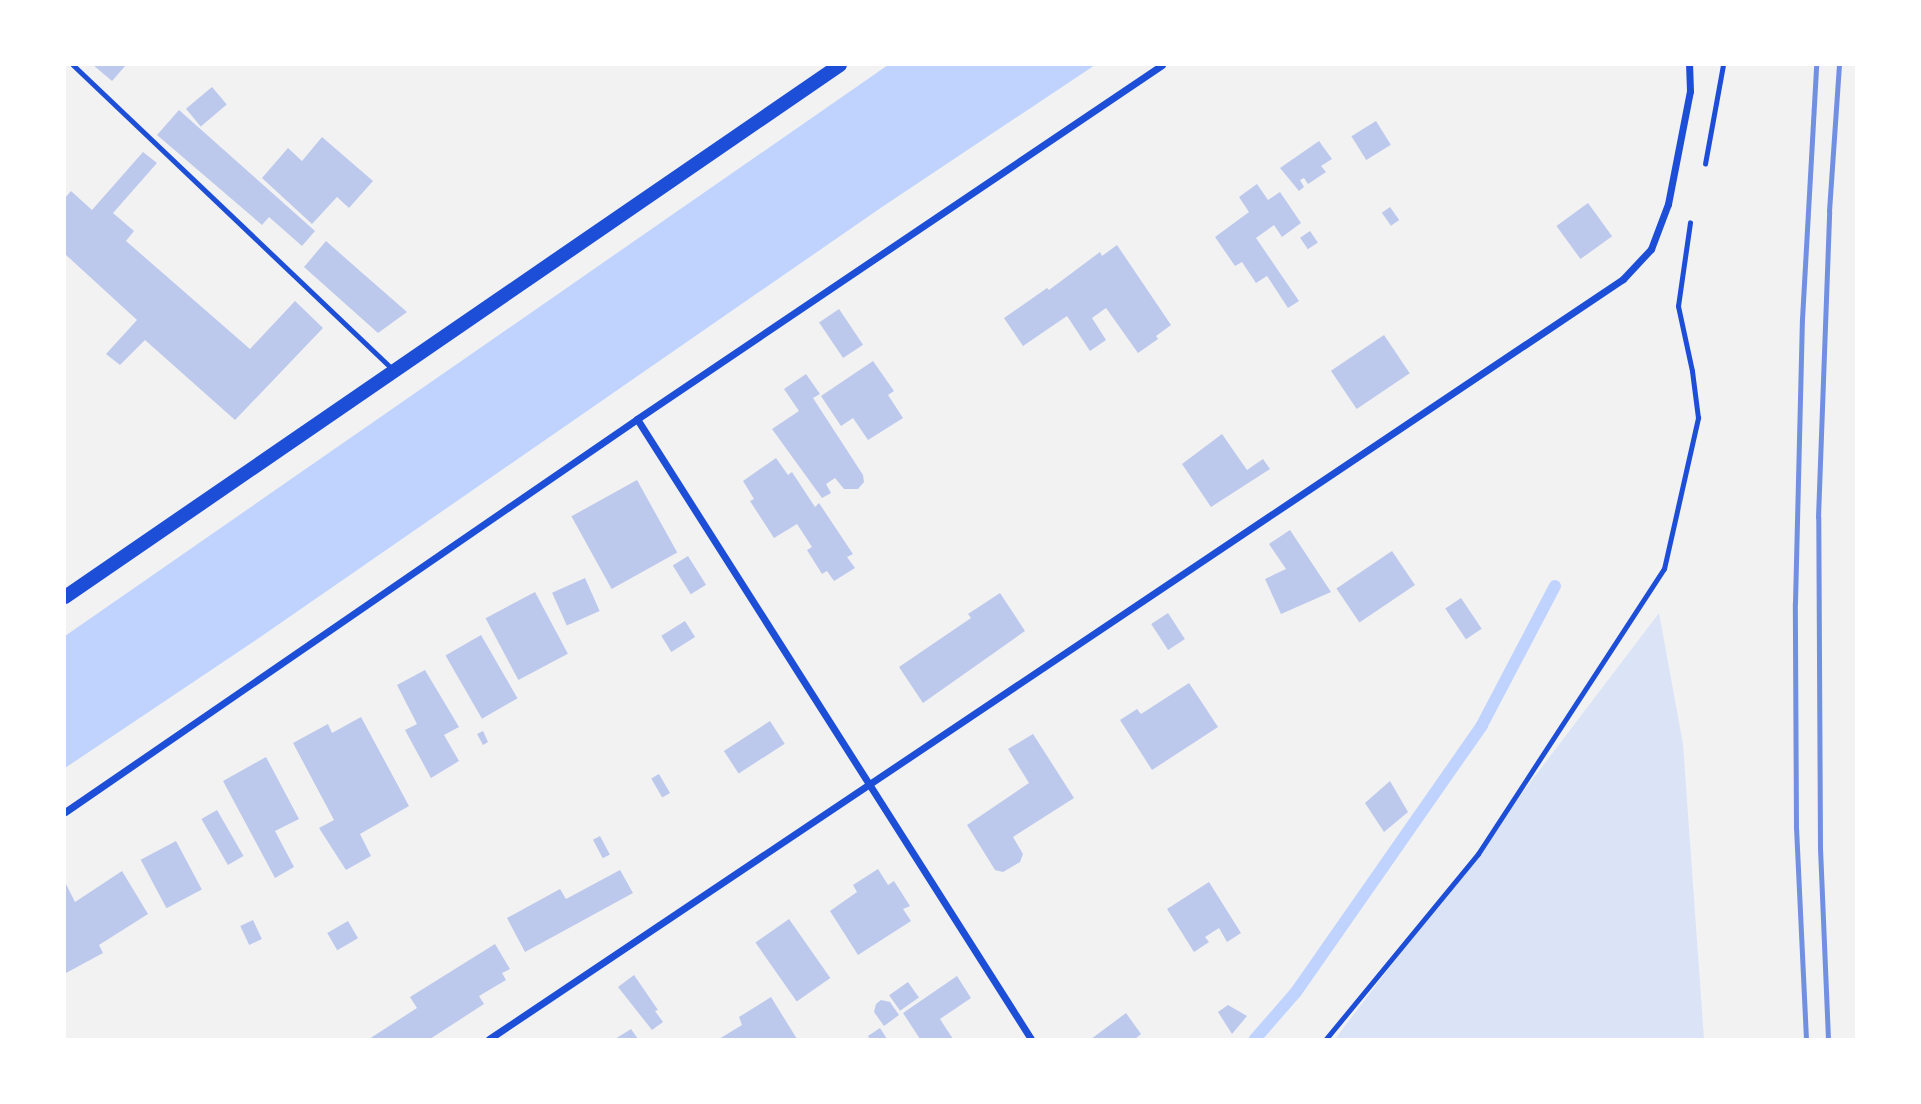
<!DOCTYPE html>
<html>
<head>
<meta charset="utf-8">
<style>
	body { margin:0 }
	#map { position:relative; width:1921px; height:1104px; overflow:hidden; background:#f2f2f2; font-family:Ubuntu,sans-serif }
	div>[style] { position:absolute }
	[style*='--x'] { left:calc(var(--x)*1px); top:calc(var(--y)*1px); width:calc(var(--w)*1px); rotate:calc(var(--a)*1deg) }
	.green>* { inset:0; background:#dbe4f7 }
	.water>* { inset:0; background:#bfd3fe }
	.stream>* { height:12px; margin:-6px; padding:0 6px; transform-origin:6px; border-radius:6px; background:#bfd3fe }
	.building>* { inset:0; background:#bdc9ec; transform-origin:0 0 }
	.path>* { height:4.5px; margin:-2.25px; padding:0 2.25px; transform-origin:2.25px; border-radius:2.25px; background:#1d4ed8 }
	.service>* { height:5px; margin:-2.5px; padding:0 2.5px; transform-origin:2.5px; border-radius:2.5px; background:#1d4ed8 }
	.minor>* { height:7px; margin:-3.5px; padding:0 3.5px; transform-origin:3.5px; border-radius:3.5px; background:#1d4ed8 }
	.secondary>* { height:14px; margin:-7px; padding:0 7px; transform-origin:7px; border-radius:7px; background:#1d4ed8 }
	.rail>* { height:5px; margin:-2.5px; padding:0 2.5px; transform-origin:2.5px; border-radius:2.5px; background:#7290e2 }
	span { translate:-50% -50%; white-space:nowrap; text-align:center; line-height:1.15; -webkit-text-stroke:5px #fff; paint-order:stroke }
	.frame { position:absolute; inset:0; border:66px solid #fff; pointer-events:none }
</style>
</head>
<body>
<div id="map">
	<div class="green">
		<div style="clip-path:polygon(1659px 613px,1683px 744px,1704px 1039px,1335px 1039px)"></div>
	</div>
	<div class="water">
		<div style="clip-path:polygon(888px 65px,1095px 65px,882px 207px,256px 640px,65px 768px,65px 636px)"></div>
	</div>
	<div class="stream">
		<div style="--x:1255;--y:1039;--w:62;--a:-48.9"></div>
		<div style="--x:1296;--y:992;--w:325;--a:-55.1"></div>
		<div style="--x:1482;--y:725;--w:157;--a:-62.3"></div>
	</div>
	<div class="building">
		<div style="clip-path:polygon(93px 65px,126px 65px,112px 81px)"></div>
		<div style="left:212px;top:87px;width:23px;height:34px;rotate:50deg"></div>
		<div style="clip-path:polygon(179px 110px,315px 231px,302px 246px,269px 217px,262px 225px,157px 135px)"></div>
		<div style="left:1376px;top:121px;width:28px;height:29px;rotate:58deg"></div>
		<div style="clip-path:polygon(322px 137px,373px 181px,349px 208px,337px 197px,312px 224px,262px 178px,288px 148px,302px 161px)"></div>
		<div style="clip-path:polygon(1319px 141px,1332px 159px,1321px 166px,1326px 172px,1308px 184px,1304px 178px,1300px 180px,1304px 187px,1299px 191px,1280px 168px)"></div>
		<div style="clip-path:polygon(143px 152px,157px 163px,113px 213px,134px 231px,126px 241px,250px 349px,295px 301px,323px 328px,235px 420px,145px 340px,120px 365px,106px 354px,137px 320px,65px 254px,65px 198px,71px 191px,92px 210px)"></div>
		<div style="clip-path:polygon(1257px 184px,1268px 200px,1280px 192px,1301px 223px,1282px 237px,1274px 225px,1256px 238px,1299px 301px,1288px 308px,1267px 276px,1256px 283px,1242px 262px,1235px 266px,1215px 237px,1249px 212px,1239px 197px)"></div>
		<div style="left:1588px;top:203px;width:41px;height:39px;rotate:54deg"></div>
		<div style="left:1390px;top:207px;width:16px;height:10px;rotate:55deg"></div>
		<div style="left:1310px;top:231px;width:14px;height:12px;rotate:56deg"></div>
		<div style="clip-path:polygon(326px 241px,360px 271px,407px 312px,378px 333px,304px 267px)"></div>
		<div style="clip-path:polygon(1117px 245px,1171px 325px,1156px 336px,1158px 339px,1138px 353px,1106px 308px,1092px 318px,1106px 340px,1090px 351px,1067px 316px,1023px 346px,1004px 318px,1047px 288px,1049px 290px,1100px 252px,1102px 256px)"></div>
		<div style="left:839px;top:309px;width:43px;height:24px;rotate:56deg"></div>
		<div style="left:1384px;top:335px;width:46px;height:64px;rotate:56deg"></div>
		<div style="clip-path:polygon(873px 361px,894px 391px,888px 395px,903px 418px,868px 440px,853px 418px,841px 426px,821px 396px)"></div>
		<div style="clip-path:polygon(806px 374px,820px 394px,813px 398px,863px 475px,864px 482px,858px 489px,844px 489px,835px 478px,826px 484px,831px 493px,822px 498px,772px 429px,799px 411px,784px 389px)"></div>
		<div style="clip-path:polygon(1222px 434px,1247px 470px,1263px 459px,1270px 469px,1211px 507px,1182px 464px)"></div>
		<div style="clip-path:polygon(776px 458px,788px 475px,792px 472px,815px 507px,819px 503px,853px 554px,847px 557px,855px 568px,834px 581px,827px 571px,822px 574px,807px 550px,812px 547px,797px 524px,774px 538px,750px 501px,754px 499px,743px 481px)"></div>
		<div style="left:637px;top:480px;width:83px;height:75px;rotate:61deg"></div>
		<div style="clip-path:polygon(1290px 530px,1331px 592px,1281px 614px,1265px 579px,1286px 569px,1269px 544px)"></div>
		<div style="left:1392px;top:551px;width:41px;height:67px;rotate:56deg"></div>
		<div style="left:688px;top:556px;width:34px;height:18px;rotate:58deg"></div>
		<div style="left:585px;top:578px;width:36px;height:36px;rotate:66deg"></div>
		<div style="left:535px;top:592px;width:70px;height:56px;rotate:62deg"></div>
		<div style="clip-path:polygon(1000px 593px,1025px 631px,923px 703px,899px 667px,971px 618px,968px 614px)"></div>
		<div style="left:1461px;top:598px;width:37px;height:19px;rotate:56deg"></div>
		<div style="left:1168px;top:613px;width:31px;height:20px;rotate:57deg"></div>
		<div style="left:685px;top:621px;width:19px;height:28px;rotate:58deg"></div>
		<div style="left:481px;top:635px;width:73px;height:41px;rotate:60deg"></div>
		<div style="clip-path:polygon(425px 670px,459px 727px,444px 735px,459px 761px,431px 778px,405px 730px,417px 724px,397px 685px)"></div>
		<div style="clip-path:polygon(1189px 683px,1218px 727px,1152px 770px,1120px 720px,1137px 709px,1141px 714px)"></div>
		<div style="clip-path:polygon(361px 717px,409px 806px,360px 834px,371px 856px,346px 870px,319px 828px,334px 820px,293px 743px,328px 724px,332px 733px)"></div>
		<div style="left:770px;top:721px;width:27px;height:55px;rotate:57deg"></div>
		<div style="clip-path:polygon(483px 731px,488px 742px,483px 745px,477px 734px)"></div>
		<div style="clip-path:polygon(1033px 734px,1074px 798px,1013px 837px,1023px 854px,1020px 862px,1003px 872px,995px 870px,967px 825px,1029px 783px,1008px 749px)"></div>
		<div style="clip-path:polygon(266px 757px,299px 819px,275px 831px,294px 867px,275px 878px,223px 781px)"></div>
		<div style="left:659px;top:774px;width:22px;height:9px;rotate:60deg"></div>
		<div style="clip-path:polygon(1390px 781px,1408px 812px,1384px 832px,1365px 803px)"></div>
		<div style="left:217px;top:810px;width:53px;height:18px;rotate:60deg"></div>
		<div style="left:600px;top:836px;width:21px;height:8px;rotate:62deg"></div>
		<div style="left:176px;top:841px;width:55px;height:40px;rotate:62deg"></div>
		<div style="clip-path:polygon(878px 869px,888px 885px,894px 881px,910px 906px,903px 909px,911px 921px,858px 955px,830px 911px,857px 892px,853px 885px)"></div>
		<div style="clip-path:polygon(620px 870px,633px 893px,525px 952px,507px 918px,560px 889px,566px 899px)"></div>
		<div style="clip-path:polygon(122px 871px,148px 914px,99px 945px,103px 953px,66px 973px,65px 882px,75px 902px)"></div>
		<div style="clip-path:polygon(1209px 882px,1241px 933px,1227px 942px,1219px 928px,1205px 937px,1209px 942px,1194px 952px,1167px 909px)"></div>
		<div style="left:789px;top:919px;width:72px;height:41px;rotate:55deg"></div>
		<div style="left:253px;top:920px;width:21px;height:14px;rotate:65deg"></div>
		<div style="left:348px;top:921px;width:20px;height:24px;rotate:60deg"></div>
		<div style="clip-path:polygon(495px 944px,510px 969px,502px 973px,506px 980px,479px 996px,484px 1004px,430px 1039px,369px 1039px,417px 1008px,410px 997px)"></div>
		<div style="clip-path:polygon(634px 975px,658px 1010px,655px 1011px,663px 1022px,652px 1030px,618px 987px)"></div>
		<div style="clip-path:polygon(957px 976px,971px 998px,940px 1019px,953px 1039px,920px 1039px,903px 1013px)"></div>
		<div style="left:908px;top:982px;width:19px;height:23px;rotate:55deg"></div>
		<div style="clip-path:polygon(771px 997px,797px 1039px,719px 1039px,742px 1025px,739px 1017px)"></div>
		<div style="clip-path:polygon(881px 1000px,890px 1002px,899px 1015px,884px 1026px,874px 1012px,876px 1004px)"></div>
		<div style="clip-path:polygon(1228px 1005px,1247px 1016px,1232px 1034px,1218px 1012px)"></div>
		<div style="clip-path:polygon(1126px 1013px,1141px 1034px,1135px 1039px,1091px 1039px)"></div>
		<div style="clip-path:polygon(880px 1028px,887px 1039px,870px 1039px,868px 1036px)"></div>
		<div style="clip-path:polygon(631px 1029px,638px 1039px,615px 1039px)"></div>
	</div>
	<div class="path">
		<div style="--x:1705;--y:164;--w:101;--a:-79.7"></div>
		<div style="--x:1326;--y:1039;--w:239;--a:-50.6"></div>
		<div style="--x:1478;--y:854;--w:340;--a:-56.9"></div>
		<div style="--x:1664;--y:569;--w:155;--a:-77.3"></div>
		<div style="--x:1698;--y:418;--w:47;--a:-97.3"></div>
		<div style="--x:1692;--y:371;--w:66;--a:-102.2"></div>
		<div style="--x:1678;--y:306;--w:84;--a:-81.8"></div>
	</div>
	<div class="service">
		<div style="--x:73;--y:65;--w:443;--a:43.6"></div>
	</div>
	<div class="minor">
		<div style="--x:637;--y:419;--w:735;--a:57.56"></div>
		<div style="--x:65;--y:812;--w:694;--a:-34.49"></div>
		<div style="--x:637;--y:419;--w:633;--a:-33.99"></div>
		<div style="--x:489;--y:1039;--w:1365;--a:-33.83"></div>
		<div style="--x:1623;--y:279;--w:41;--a:-47"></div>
		<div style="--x:1651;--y:249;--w:48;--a:-69.3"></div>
		<div style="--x:1668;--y:204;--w:115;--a:-79"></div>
		<div style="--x:1690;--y:91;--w:26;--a:-92"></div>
	</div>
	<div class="secondary">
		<div style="--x:65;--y:597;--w:940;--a:-34.47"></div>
	</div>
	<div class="rail">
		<div style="--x:1806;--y:1039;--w:211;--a:-92.7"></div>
		<div style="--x:1796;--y:828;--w:225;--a:-90.3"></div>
		<div style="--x:1795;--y:603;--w:284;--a:-88.6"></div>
		<div style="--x:1802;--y:319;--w:254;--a:-86.8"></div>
		<div style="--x:1828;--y:1039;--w:192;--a:-92.4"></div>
		<div style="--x:1820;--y:847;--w:330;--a:-90.3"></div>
		<div style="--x:1818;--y:517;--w:306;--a:-87.9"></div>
		<div style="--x:1829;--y:211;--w:146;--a:-86.1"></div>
	</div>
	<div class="frame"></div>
</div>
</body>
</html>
